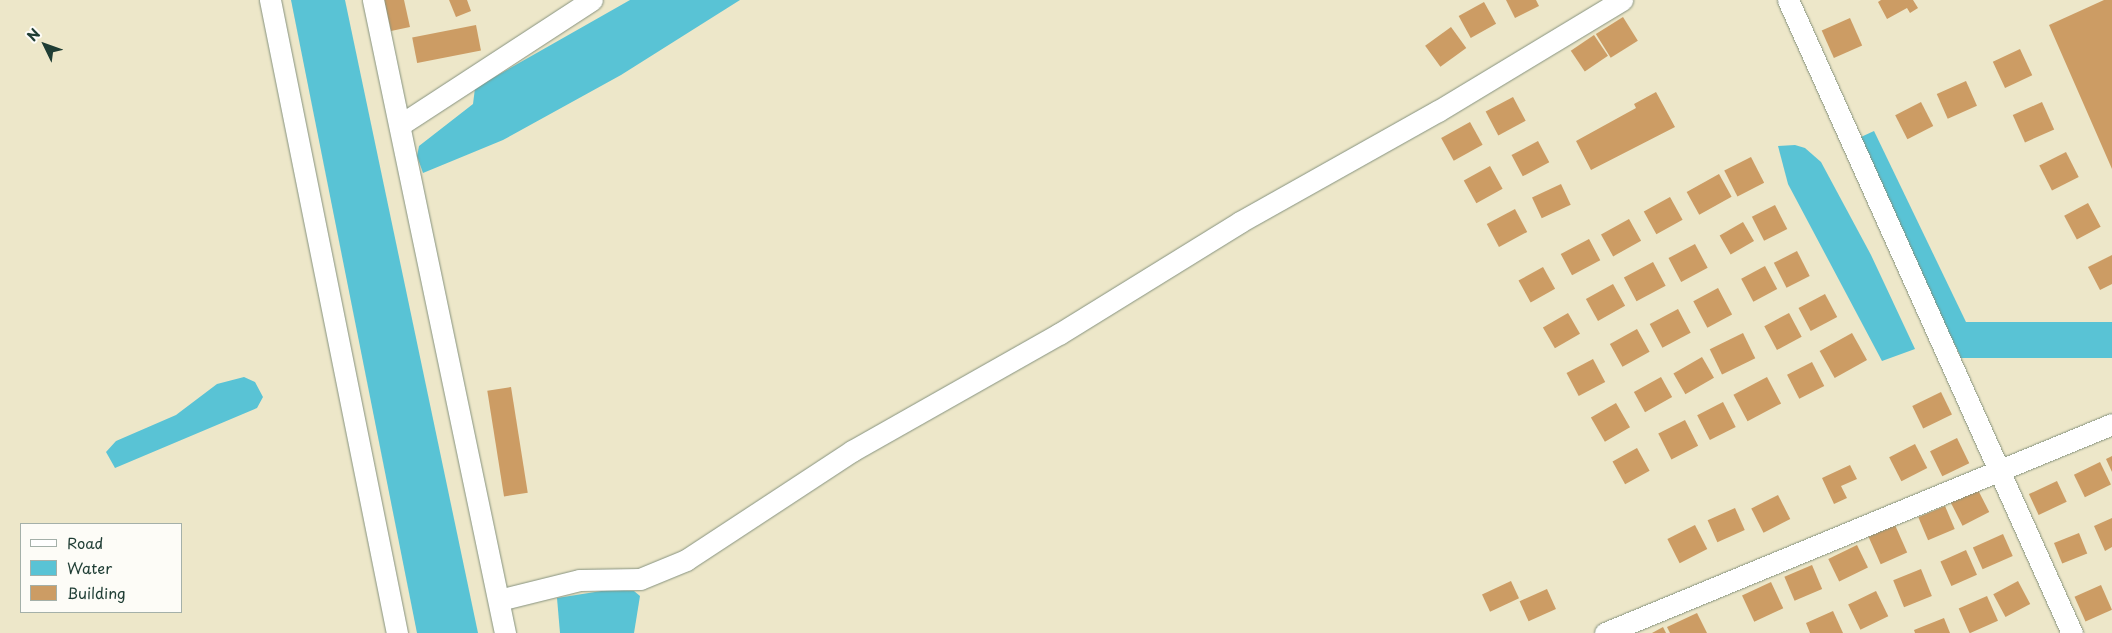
<!DOCTYPE html>
<html>
<head>
<meta charset="utf-8">
<style>
	body { margin:0 }
	#map { position:relative; width:2112px; height:633px; overflow:hidden; background:#ede7c9; font-family:"Playpen Sans",sans-serif }
	div>[style] { position:absolute }
	[style*='--x'] { left:calc(var(--x)*1px); top:calc(var(--y)*1px); width:calc(var(--w)*1px); rotate:calc(var(--a)*1deg) }
	.water>* { inset:0; background:#59c3d5; transform-origin:0 0 }
	.building>* { inset:0; background:#cc9c64; transform-origin:0 0 }
	.roads { filter:drop-shadow(0 0 1px #86927e) drop-shadow(0 0 1px #86927e) }
	.minor>* { height:21px; margin:-10.5px; padding:0 10.5px; transform-origin:10.5px; border-radius:10.5px; background:#fff }
	span { translate:-50% -50%; white-space:nowrap; text-align:center; line-height:1.15; -webkit-text-stroke:4px #fdfcf7; paint-order:stroke }
	.legend { position:absolute; left:20px; top:523px; width:162px; height:90px; box-sizing:border-box; background:#fdfcf7; border:1px solid #a4b0a9; margin:0; padding:6px 9px; list-style:none; font-size:15px; color:#1f3d34 }
	.legend li { display:flex; align-items:center; gap:10px; height:25px }
	.legend b { width:25px; border:1px solid #a4b0a9 }
	.north { position:absolute; left:20px; top:20px; width:50px; height:50px; -webkit-text-stroke:4px #fdfcf7; paint-order:stroke; rotate:312deg; font-size:14px; font-weight:700; line-height:20px; text-align:center; color:#1f3d34 }
	.north::after { content:''; display:block; margin:auto; width:18px; height:22px; background:#1f3d34; clip-path:polygon(50% 0,100% 100%,50% 72%,0 100%) }
</style>
</head>
<body>
<div id="map">
	<div class="water">
		<div style="clip-path:polygon(291px 0,345px 0,478px 633px,417px 633px)"></div>
		<div style="clip-path:polygon(630px 0,740px 0,621px 75px,503px 140px,423px 173px,417px 156px,419px 146px,473px 104px,475px 88px)"></div>
		<div style="clip-path:polygon(1874px 131px,1979px 349px,1961px 357px,1916px 268px,1861px 137px)"></div>
		<div style="clip-path:polygon(1795px 145px,1805px 148px,1821px 162px,1871px 255px,1915px 349px,1882px 361px,1788px 184px,1778px 146px)"></div>
		<div style="left:2112px;top:322px;width:36px;height:152px;rotate:90deg"></div>
		<div style="clip-path:polygon(244px 377px,255px 382px,263px 397px,257px 408px,115px 468px,106px 452px,116px 441px,176px 415px,217px 384px)"></div>
		<div style="clip-path:polygon(614px 589px,634px 591px,640px 596px,634px 633px,560px 633px,557px 598px)"></div>
	</div>
	<div class="building">
		<div style="clip-path:polygon(384px 0,404px 0,410px 27px,391px 31px)"></div>
		<div style="clip-path:polygon(449px 0,467px 0,471px 11px,456px 17px)"></div>
		<div style="clip-path:polygon(1506px 0,1536px 0,1539px 6px,1515px 18px)"></div>
		<div style="clip-path:polygon(1881px 0,1913px 0,1918px 8px,1910px 13px,1907px 8px,1887px 19px,1878px 2px)"></div>
		<div style="clip-path:polygon(2104px 0,2112px 0,2112px 169px,2049px 25px)"></div>
		<div style="left:1484px;top:2px;width:25px;height:29px;rotate:61deg"></div>
		<div style="left:1623px;top:17px;width:28px;height:32px;rotate:58deg"></div>
		<div style="left:1850px;top:18px;width:30px;height:31px;rotate:66deg"></div>
		<div style="left:476px;top:25px;width:26px;height:65px;rotate:79deg"></div>
		<div style="left:1451px;top:27px;width:26px;height:32px;rotate:54deg"></div>
		<div style="left:1594px;top:35px;width:25px;height:28px;rotate:56deg"></div>
		<div style="left:2020px;top:49px;width:29px;height:30px;rotate:65deg"></div>
		<div style="left:1966px;top:81px;width:27px;height:32px;rotate:66deg"></div>
		<div style="clip-path:polygon(1656px 92px,1675px 127px,1591px 170px,1576px 141px,1636px 108px,1634px 104px)"></div>
		<div style="left:1513px;top:97px;width:27px;height:31px;rotate:62deg"></div>
		<div style="left:1921px;top:102px;width:27px;height:29px;rotate:63deg"></div>
		<div style="left:2042px;top:102px;width:30px;height:32px;rotate:66deg"></div>
		<div style="left:1470px;top:122px;width:26px;height:33px;rotate:61deg"></div>
		<div style="left:1538px;top:141px;width:24px;height:30px;rotate:62deg"></div>
		<div style="left:2066px;top:152px;width:28px;height:30px;rotate:63deg"></div>
		<div style="left:1751px;top:157px;width:29px;height:30px;rotate:63deg"></div>
		<div style="left:1490px;top:166px;width:26px;height:30px;rotate:61deg"></div>
		<div style="left:1719px;top:174px;width:26px;height:37px;rotate:61deg"></div>
		<div style="left:1561px;top:184px;width:23px;height:32px;rotate:65deg"></div>
		<div style="left:1670px;top:197px;width:26px;height:30px;rotate:61deg"></div>
		<div style="left:2088px;top:203px;width:27px;height:27px;rotate:62deg"></div>
		<div style="left:1775px;top:205px;width:27px;height:26px;rotate:63deg"></div>
		<div style="left:1515px;top:209px;width:26px;height:32px;rotate:62deg"></div>
		<div style="left:1629px;top:219px;width:25px;height:32px;rotate:61deg"></div>
		<div style="left:1743px;top:222px;width:22px;height:27px;rotate:60deg"></div>
		<div style="left:1589px;top:239px;width:24px;height:32px;rotate:62deg"></div>
		<div style="left:1695px;top:244px;width:27px;height:30px;rotate:62deg"></div>
		<div style="left:1797px;top:251px;width:28px;height:26px;rotate:63deg"></div>
		<div style="clip-path:polygon(2112px 255px,2112px 284px,2100px 290px,2088px 267px)"></div>
		<div style="left:1653px;top:262px;width:27px;height:33px;rotate:62deg"></div>
		<div style="left:1765px;top:266px;width:26px;height:27px;rotate:62deg"></div>
		<div style="left:1543px;top:267px;width:25px;height:28px;rotate:61deg"></div>
		<div style="left:1613px;top:284px;width:25px;height:31px;rotate:61deg"></div>
		<div style="left:1718px;top:288px;width:30px;height:28px;rotate:62deg"></div>
		<div style="left:1825px;top:294px;width:26px;height:30px;rotate:62deg"></div>
		<div style="left:1678px;top:309px;width:27px;height:32px;rotate:62deg"></div>
		<div style="left:1568px;top:313px;width:24px;height:29px;rotate:60deg"></div>
		<div style="left:1789px;top:313px;width:27px;height:28px;rotate:62deg"></div>
		<div style="left:1637px;top:329px;width:26px;height:31px;rotate:61deg"></div>
		<div style="left:1743px;top:333px;width:28px;height:37px;rotate:64deg"></div>
		<div style="left:1852px;top:333px;width:31px;height:37px;rotate:61deg"></div>
		<div style="left:1702px;top:357px;width:24px;height:33px;rotate:60deg"></div>
		<div style="left:1593px;top:359px;width:26px;height:30px;rotate:62deg"></div>
		<div style="left:1812px;top:362px;width:27px;height:28px;rotate:63deg"></div>
		<div style="left:1661px;top:377px;width:23px;height:31px;rotate:61deg"></div>
		<div style="left:1767px;top:377px;width:30px;height:38px;rotate:62deg"></div>
		<div style="left:511px;top:387px;width:107px;height:24px;rotate:81deg"></div>
		<div style="left:1941px;top:392px;width:25px;height:32px;rotate:64deg"></div>
		<div style="left:1723px;top:402px;width:28px;height:29px;rotate:63deg"></div>
		<div style="left:1616px;top:403px;width:28px;height:29px;rotate:60deg"></div>
		<div style="left:1685px;top:420px;width:29px;height:30px;rotate:63deg"></div>
		<div style="left:1957px;top:438px;width:28px;height:30px;rotate:64deg"></div>
		<div style="left:1915px;top:444px;width:27px;height:29px;rotate:63deg"></div>
		<div style="left:1637px;top:448px;width:26px;height:28px;rotate:61deg"></div>
		<div style="clip-path:polygon(2112px 456px,2112px 472px,2106px 459px)"></div>
		<div style="left:2100px;top:462px;width:25px;height:29px;rotate:64deg"></div>
		<div style="clip-path:polygon(1850px 465px,1857px 479px,1841px 486px,1847px 498px,1834px 504px,1822px 478px)"></div>
		<div style="left:2057px;top:481px;width:23px;height:31px;rotate:65deg"></div>
		<div style="left:1977px;top:488px;width:27px;height:30px;rotate:63deg"></div>
		<div style="left:1778px;top:495px;width:27px;height:30px;rotate:63deg"></div>
		<div style="left:1945px;top:506px;width:25px;height:29px;rotate:67deg"></div>
		<div style="left:1735px;top:508px;width:24px;height:30px;rotate:66deg"></div>
		<div style="clip-path:polygon(2112px 518px,2112px 547px,2105px 551px,2094px 526px)"></div>
		<div style="left:1695px;top:525px;width:27px;height:31px;rotate:63deg"></div>
		<div style="left:1895px;top:525px;width:30px;height:29px;rotate:66deg"></div>
		<div style="left:2079px;top:533px;width:22px;height:27px;rotate:68deg"></div>
		<div style="left:2003px;top:534px;width:24px;height:33px;rotate:66deg"></div>
		<div style="left:1857px;top:545px;width:25px;height:32px;rotate:64deg"></div>
		<div style="left:1966px;top:550px;width:27px;height:28px;rotate:66deg"></div>
		<div style="left:1812px;top:565px;width:26px;height:30px;rotate:67deg"></div>
		<div style="left:1921px;top:569px;width:29px;height:30px;rotate:68deg"></div>
		<div style="left:1511px;top:581px;width:19px;height:32px;rotate:65deg"></div>
		<div style="left:2018px;top:581px;width:26px;height:28px;rotate:62deg"></div>
		<div style="left:1771px;top:582px;width:29px;height:32px;rotate:65deg"></div>
		<div style="left:2101px;top:585px;width:27px;height:29px;rotate:66deg"></div>
		<div style="left:1547px;top:589px;width:22px;height:30px;rotate:66deg"></div>
		<div style="left:1876px;top:591px;width:28px;height:31px;rotate:64deg"></div>
		<div style="left:1987px;top:596px;width:27px;height:31px;rotate:66deg"></div>
		<div style="clip-path:polygon(1833px 611px,1843px 633px,1810px 633px,1806px 623px)"></div>
		<div style="clip-path:polygon(1697px 613px,1707px 633px,1670px 633px,1667px 627px)"></div>
		<div style="clip-path:polygon(1944px 618px,1950px 633px,1915px 633px,1914px 630px)"></div>
		<div style="clip-path:polygon(1663px 627px,1666px 633px,1652px 633px)"></div>
	</div>
	<div class="roads">
		<div class="minor">
			<div style="--x:270;--y:0;--w:646;--a:78.66"></div>
			<div style="--x:373;--y:0;--w:647;--a:78.22"></div>
			<div style="--x:1788;--y:0;--w:694;--a:65.84"></div>
			<div style="--x:400;--y:125;--w:229;--a:-33.1"></div>
			<div style="--x:499;--y:600;--w:83;--a:-13.9"></div>
			<div style="--x:580;--y:580;--w:60;--a:-1"></div>
			<div style="--x:640;--y:579;--w:50;--a:-22.4"></div>
			<div style="--x:686;--y:560;--w:199;--a:-33.3"></div>
			<div style="--x:852;--y:451;--w:238;--a:-29.5"></div>
			<div style="--x:1059;--y:334;--w:213;--a:-31.7"></div>
			<div style="--x:1240;--y:222;--w:227;--a:-29.3"></div>
			<div style="--x:1438;--y:111;--w:215;--a:-31.1"></div>
			<div style="--x:1605;--y:633;--w:548;--a:-22.4"></div>
		</div>
	</div>
	<ul class="legend">
	<li><b style="height:6px;background:#fff"></b>Road</li>
	<li><b style="height:14px;background:#59c3d5"></b>Water</li>
	<li><b style="height:14px;background:#cc9c64"></b>Building</li>
	</ul>
	<div class="north">N</div>
</div>
</body>
</html>
